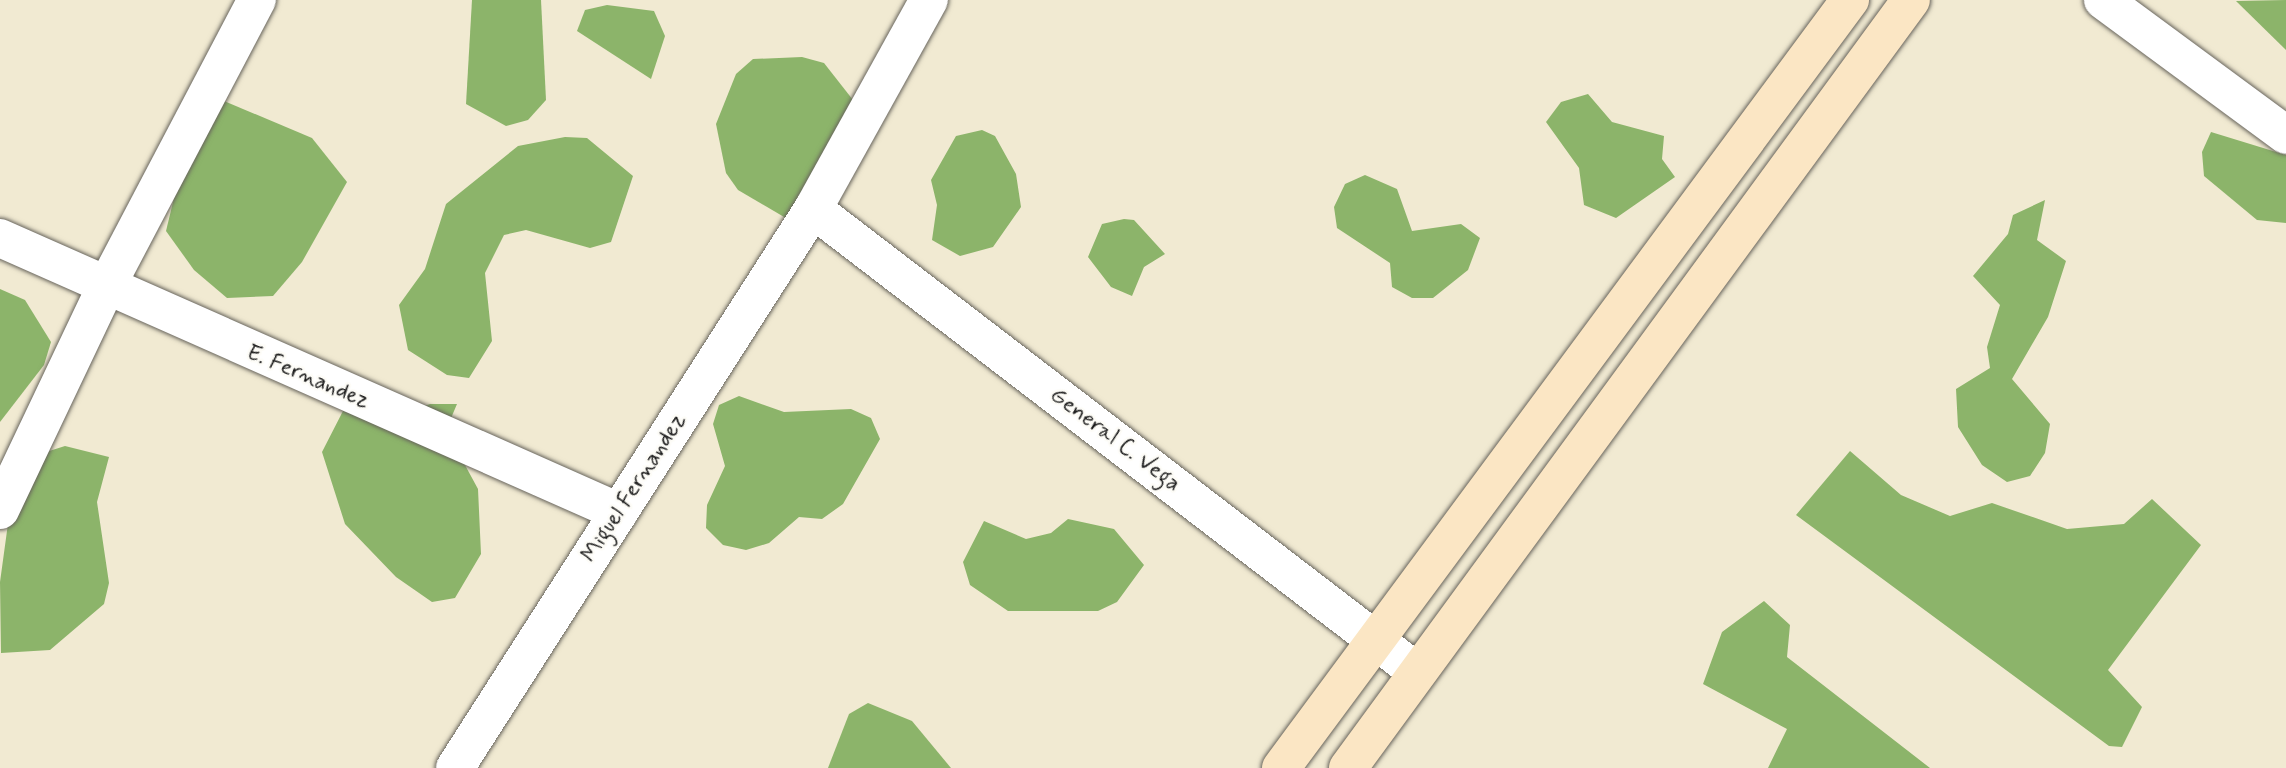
<!DOCTYPE html>
<html>
<head>
<meta charset="utf-8">
<style>
	body { margin:0 }
	#map { position:relative; width:2286px; height:768px; overflow:hidden; background:#f1ead2; font-family:Mynerve,sans-serif }
	div>[style] { position:absolute }
	[style*='--x'] { left:calc(var(--x)*1px); top:calc(var(--y)*1px); width:calc(var(--w)*1px); rotate:calc(var(--a)*1deg) }
	.forest>* { inset:0; background:#8cb46a }
	.roads { filter:drop-shadow(0 0 2px #67645c) drop-shadow(0 0 2px #67645c) }
	.street>* { height:38px; margin:-19px; padding:0 19px; transform-origin:19px; border-radius:19px; background:#fff }
	.secondary>* { height:38px; margin:-19px; padding:0 19px; transform-origin:19px; border-radius:19px; background:#fbe6c4 }
	span { translate:-50% -50%; white-space:nowrap; text-align:center; line-height:1.15; -webkit-text-stroke:5px #fdfcf7; paint-order:stroke }
	.street-label { font-size:23px; color:#1c1c1c }
</style>
</head>
<body>
<div id="map">
	<div class="forest">
		<div style="clip-path:polygon(472px 0,541px 0,546px 100px,528px 120px,506px 126px,466px 104px)"></div>
		<div style="clip-path:polygon(2286px 0,2286px 50px,2236px 1px)"></div>
		<div style="clip-path:polygon(607px 5px,654px 11px,665px 36px,651px 79px,577px 31px,585px 10px)"></div>
		<div style="clip-path:polygon(802px 57px,824px 63px,853px 100px,796px 224px,738px 190px,726px 173px,716px 124px,736px 74px,753px 59px)"></div>
		<div style="clip-path:polygon(1588px 94px,1612px 122px,1664px 136px,1662px 159px,1675px 177px,1616px 218px,1584px 205px,1579px 168px,1546px 122px,1561px 102px)"></div>
		<div style="clip-path:polygon(224px 101px,312px 138px,347px 182px,302px 262px,273px 296px,227px 298px,194px 270px,166px 231px,190px 132px)"></div>
		<div style="clip-path:polygon(982px 130px,995px 136px,1016px 174px,1021px 207px,993px 247px,960px 256px,932px 240px,937px 205px,931px 180px,956px 136px)"></div>
		<div style="clip-path:polygon(2211px 132px,2286px 155px,2286px 223px,2257px 220px,2204px 176px,2202px 152px)"></div>
		<div style="clip-path:polygon(565px 137px,587px 138px,633px 176px,611px 242px,590px 248px,526px 230px,504px 235px,485px 273px,492px 341px,469px 378px,447px 375px,408px 350px,399px 305px,425px 269px,446px 204px,518px 146px)"></div>
		<div style="clip-path:polygon(1365px 175px,1397px 189px,1412px 231px,1461px 224px,1480px 238px,1468px 270px,1433px 298px,1412px 298px,1392px 287px,1390px 263px,1337px 228px,1334px 207px,1345px 184px)"></div>
		<div style="clip-path:polygon(2045px 200px,2037px 240px,2066px 261px,2048px 317px,2012px 379px,2050px 424px,2045px 453px,2030px 476px,2007px 482px,1982px 465px,1958px 427px,1956px 389px,1990px 368px,1987px 347px,2000px 305px,1973px 276px,2008px 234px,2013px 215px)"></div>
		<div style="clip-path:polygon(1124px 219px,1134px 220px,1165px 254px,1144px 267px,1132px 296px,1111px 287px,1088px 257px,1102px 224px)"></div>
		<div style="clip-path:polygon(0 289px,25px 300px,51px 342px,44px 365px,0 422px)"></div>
		<div style="clip-path:polygon(739px 396px,784px 412px,851px 409px,871px 418px,880px 439px,843px 504px,822px 519px,799px 517px,769px 543px,746px 550px,723px 545px,706px 528px,707px 505px,725px 466px,713px 424px,719px 405px)"></div>
		<div style="clip-path:polygon(430px 404px,457px 404px,446px 430px,478px 489px,481px 554px,455px 598px,432px 602px,396px 577px,345px 524px,322px 452px,343px 411px,385px 420px)"></div>
		<div style="clip-path:polygon(65px 446px,109px 457px,97px 502px,109px 583px,104px 604px,50px 650px,1px 653px,0 582px,10px 509px,43px 453px)"></div>
		<div style="clip-path:polygon(1850px 451px,1901px 495px,1950px 516px,1992px 503px,2067px 529px,2124px 524px,2152px 499px,2201px 545px,2108px 670px,2142px 707px,2122px 747px,2109px 746px,1796px 515px)"></div>
		<div style="clip-path:polygon(1068px 519px,1114px 529px,1144px 565px,1117px 602px,1098px 611px,1008px 611px,970px 585px,963px 562px,984px 521px,1026px 539px,1051px 533px)"></div>
		<div style="clip-path:polygon(1764px 601px,1790px 625px,1787px 657px,1930px 768px,1768px 768px,1787px 729px,1703px 684px,1722px 632px)"></div>
		<div style="clip-path:polygon(868px 703px,912px 721px,951px 768px,828px 768px,849px 714px)"></div>
	</div>
	<div class="roads">
		<div class="street">
			<div style="--x:2103;--y:0;--w:227;--a:36.4"></div>
			<div style="--x:813;--y:209;--w:761;--a:37.47"></div>
			<div style="--x:0;--y:238;--w:677;--a:23.88"></div>
			<div style="--x:0;--y:510;--w:245;--a:-64.6"></div>
			<div style="--x:105;--y:289;--w:327;--a:-62.3"></div>
			<div style="--x:455;--y:768;--w:664;--a:-57.36"></div>
			<div style="--x:813;--y:209;--w:239;--a:-61"></div>
		</div>
		<div class="secondary">
			<div style="--x:1281;--y:768;--w:956;--a:-53.47"></div>
			<div style="--x:1348;--y:768;--w:952;--a:-53.76"></div>
		</div>
	</div>
	<div class="street-label">
		<span style="left:308px;top:377px;rotate:23deg">E. Fernandez</span>
		<span style="left:1115px;top:440px;rotate:37deg">General C. Vega</span>
		<span style="left:634px;top:488px;rotate:-57deg">Miguel Fernandez</span>
	</div>
</div>
</body>
</html>
